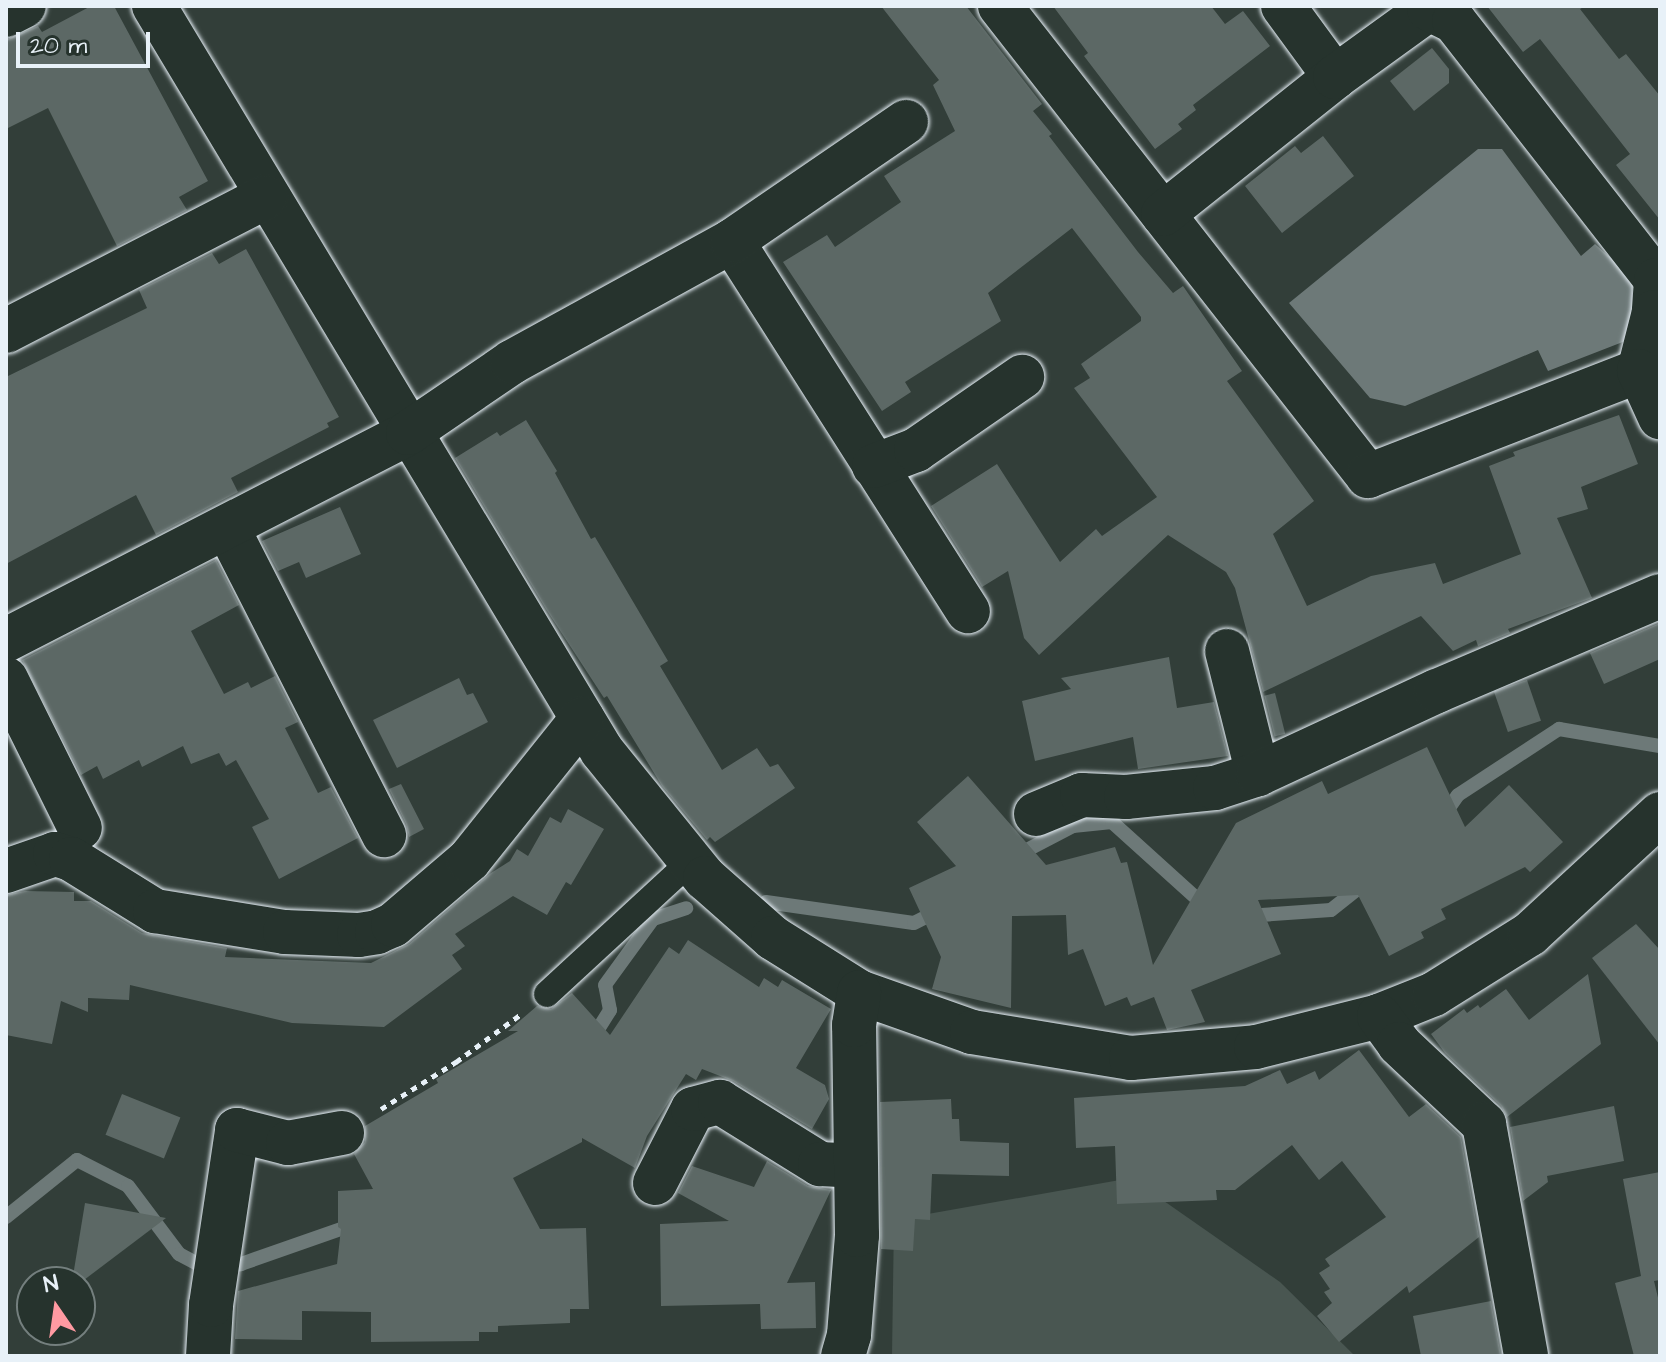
<!DOCTYPE html>
<html>
<head>
<meta charset="utf-8">
<style>
	body { margin:0 }
	#map { position:relative; width:1666px; height:1362px; overflow:hidden; background:#323e39; font-family:"Architects Daughter",sans-serif }
	div>[style] { position:absolute }
	[style*='--x'] { left:calc(var(--x)*1px); top:calc(var(--y)*1px); width:calc(var(--w)*1px); rotate:calc(var(--a)*1deg) }
	.green>* { inset:0; background:#495651 }
	.water>* { inset:0; background:#6d7978 }
	.stream>* { height:14px; margin:-7px; padding:0 7px; transform-origin:7px; border-radius:7px; background:#6d7978 }
	.building>* { inset:0; background:#5c6865; transform-origin:0 0 }
	.path>* { height:5px; margin-top:-2.5px; transform-origin:0; background:repeating-linear-gradient(90deg,#e8f1f8 0 6px,transparent 0 12px) }
	.roads { filter:drop-shadow(0 0 2px #e8f1f8) drop-shadow(0 0 2px #e8f1f8) }
	.service>* { height:26px; margin:-13px; padding:0 13px; transform-origin:13px; border-radius:13px; background:#26332d }
	.minor>* { height:44px; margin:-22px; padding:0 22px; transform-origin:22px; border-radius:22px; background:#26332d }
	span { translate:-50% -50%; white-space:nowrap; text-align:center; line-height:1.15; -webkit-text-stroke:8px #26332d; paint-order:stroke }
	.frame { position:absolute; inset:0; border:8px solid #e8f1f8; pointer-events:none }
	.north { position:absolute; left:16px; top:1266px; width:80px; height:80px; box-sizing:border-box; background:#26332d; border:2px solid #747f7e; border-radius:50%; rotate:347deg; font-size:22px; font-weight:700; line-height:32px; text-align:center; color:#e8f1f8 }
	.north::after { content:''; display:block; margin:auto; width:28px; height:36px; background:#ff9aa2; clip-path:polygon(50% 0,100% 100%,50% 72%,0 100%) }
	.scale { position:absolute; left:16px; top:32px; width:134px; height:36px; box-sizing:border-box; border:4px solid #e8f1f8; border-top:0; padding-left:10px; font-size:24px; line-height:28px; white-space:nowrap; color:#e8f1f8; -webkit-text-stroke:6px #26332d; paint-order:stroke }
</style>
</head>
<body>
<div id="map">
	<div class="green">
		<div style="clip-path:polygon(1131px 1178px,1280px 1282px,1355px 1356px,892px 1356px,894px 1220px)"></div>
	</div>
	<div class="water">
		<div style="clip-path:polygon(1478px 149px,1502px 149px,1581px 256px,1595px 244px,1632px 277px,1633px 338px,1548px 371px,1538px 350px,1405px 406px,1370px 398px,1289px 303px)"></div>
	</div>
	<div class="stream">
		<div style="--x:1444;--y:815;--w:24;--a:-55"></div>
		<div style="--x:1458;--y:795;--w:121;--a:-33.2"></div>
		<div style="--x:1559;--y:729;--w:102;--a:9.6"></div>
		<div style="--x:1018;--y:858;--w:10;--a:-45"></div>
		<div style="--x:1025;--y:851;--w:54;--a:-27.5"></div>
		<div style="--x:1073;--y:826;--w:39;--a:-6"></div>
		<div style="--x:1112;--y:822;--w:127;--a:42.1"></div>
		<div style="--x:766;--y:902;--w:149;--a:8.1"></div>
		<div style="--x:914;--y:923;--w:27;--a:-27"></div>
		<div style="--x:1247;--y:916;--w:84;--a:-4.1"></div>
		<div style="--x:1331;--y:910;--w:43;--a:-38.5"></div>
		<div style="--x:592;--y:1039;--w:34;--a:-58"></div>
		<div style="--x:610;--y:1010;--w:25;--a:-101"></div>
		<div style="--x:605;--y:985;--w:82;--a:-54"></div>
		<div style="--x:653;--y:919;--w:35;--a:-18"></div>
		<div style="--x:6;--y:1217;--w:91;--a:-38.8"></div>
		<div style="--x:77;--y:1160;--w:57;--a:27"></div>
		<div style="--x:128;--y:1186;--w:85;--a:53.1"></div>
		<div style="--x:179;--y:1254;--w:30;--a:28"></div>
		<div style="--x:205;--y:1268;--w:36;--a:-6"></div>
		<div style="--x:241;--y:1264;--w:124;--a:-19.3"></div>
	</div>
	<div class="building">
		<div style="clip-path:polygon(91px 6px,114px 6px,208px 181px,179px 197px,187px 210px,117px 246px,48px 108px,6px 129px,6px 40px,38px 26px,42px 32px)"></div>
		<div style="clip-path:polygon(881px 6px,966px 6px,1042px 104px,1033px 111px,1052px 134px,1049px 136px,1138px 252px,1173px 293px,1183px 286px,1242px 371px,1227px 381px,1314px 501px,1273px 534px,1307px 606px,1371px 576px,1435px 563px,1443px 584px,1521px 554px,1489px 466px,1515px 456px,1513px 452px,1619px 415px,1638px 464px,1581px 487px,1588px 509px,1557px 518px,1592px 598px,1508px 629px,1510px 633px,1478px 646px,1476px 640px,1453px 651px,1421px 616px,1263px 692px,1235px 588px,1226px 572px,1168px 535px,1039px 655px,1024px 638px,1008px 571px,982px 587px,931px 506px,997px 464px,1060px 562px,1096px 529px,1102px 536px,1157px 497px,1074px 388px,1090px 378px,1081px 364px,1141px 321px,1141px 317px,1072px 228px,988px 293px,1001px 321px,905px 382px,911px 392px,882px 411px,783px 262px,827px 235px,835px 247px,901px 202px,884px 176px,955px 131px,933px 85px,939px 80px)"></div>
		<div style="clip-path:polygon(1053px 6px,1211px 6px,1225px 24px,1243px 11px,1270px 46px,1193px 105px,1196px 110px,1178px 124px,1182px 129px,1155px 149px,1084px 56px,1088px 53px)"></div>
		<div style="clip-path:polygon(1487px 6px,1585px 6px,1580px 9px,1619px 59px,1626px 54px,1660px 96px,1660px 220px,1616px 165px,1630px 154px,1540px 39px,1523px 52px)"></div>
		<div style="clip-path:polygon(1432px 48px,1449px 69px,1449px 83px,1414px 111px,1390px 81px)"></div>
		<div style="clip-path:polygon(1323px 136px,1354px 176px,1282px 233px,1245px 186px,1295px 146px,1301px 153px)"></div>
		<div style="clip-path:polygon(246px 249px,339px 417px,327px 423px,329px 427px,231px 478px,238px 492px,156px 535px,136px 495px,6px 564px,6px 377px,147px 308px,139px 290px,212px 253px,219px 264px)"></div>
		<div style="clip-path:polygon(526px 420px,557px 471px,555px 473px,591px 539px,595px 537px,668px 661px,660px 666px,722px 770px,757px 748px,770px 767px,778px 764px,795px 788px,715px 842px,710px 837px,707px 840px,662px 786px,607px 696px,604px 698px,546px 609px,455px 458px,497px 432px,500px 436px)"></div>
		<div style="clip-path:polygon(340px 507px,361px 554px,306px 578px,299px 562px,278px 571px,262px 541px)"></div>
		<div style="clip-path:polygon(216px 560px,239px 605px,191px 631px,224px 694px,248px 682px,251px 688px,275px 676px,298px 722px,285px 728px,318px 793px,331px 787px,358px 838px,279px 879px,252px 827px,269px 819px,236px 760px,226px 766px,219px 753px,191px 764px,183px 746px,142px 767px,139px 760px,103px 779px,97px 766px,81px 775px,22px 660px)"></div>
		<div style="clip-path:polygon(1660px 623px,1660px 659px,1604px 684px,1590px 653px)"></div>
		<div style="clip-path:polygon(1169px 657px,1177px 708px,1214px 702px,1228px 756px,1138px 769px,1133px 737px,1035px 761px,1022px 701px,1071px 689px,1061px 678px)"></div>
		<div style="clip-path:polygon(459px 678px,467px 695px,473px 693px,488px 722px,397px 768px,373px 720px)"></div>
		<div style="left:1527px;top:680px;width:43px;height:35px;rotate:71deg"></div>
		<div style="left:1275px;top:693px;width:42px;height:11px;rotate:76deg"></div>
		<div style="clip-path:polygon(1427px 747px,1465px 827px,1509px 785px,1563px 842px,1530px 872px,1525px 867px,1441px 909px,1446px 919px,1421px 932px,1424px 938px,1389px 956px,1358px 895px,1258px 900px,1281px 954px,1191px 990px,1205px 1022px,1167px 1030px,1154px 997px,1131px 1006px,1127px 997px,1105px 1006px,1083px 949px,1068px 955px,1066px 915px,1012px 916px,1011px 1008px,932px 989px,941px 957px,909px 888px,956px 866px,917px 822px,968px 776px,1046px 865px,1115px 847px,1121px 863px,1127px 862px,1153px 965px,1236px 823px,1322px 781px,1328px 794px)"></div>
		<div style="clip-path:polygon(401px 784px,424px 829px,409px 837px,406px 824px,389px 789px)"></div>
		<div style="clip-path:polygon(568px 809px,604px 829px,571px 885px,566px 882px,547px 915px,513px 896px,455px 934px,465px 946px,452px 955px,462px 969px,384px 1027px,292px 1023px,130px 985px,129px 1000px,88px 998px,88px 1012px,61px 1001px,52px 1044px,6px 1035px,6px 895px,25px 891px,74px 892px,74px 901px,91px 901px,142px 933px,227px 948px,225px 957px,371px 963px,409px 944px,491px 873px,510px 861px,517px 849px,528px 856px,550px 817px,561px 823px)"></div>
		<div style="clip-path:polygon(1636px 924px,1660px 950px,1660px 1045px,1592px 958px)"></div>
		<div style="clip-path:polygon(688px 940px,759px 987px,764px 978px,778px 987px,782px 980px,831px 1009px,796px 1068px,825px 1085px,829px 1099px,812px 1129px,733px 1081px,702px 1069px,696px 1080px,686px 1074px,647px 1136px,635px 1168px,582px 1138px,582px 1142px,513px 1178px,540px 1229px,586px 1228px,589px 1309px,570px 1309px,570px 1323px,498px 1326px,498px 1332px,479px 1332px,479px 1341px,371px 1342px,371px 1312px,302px 1311px,302px 1340px,235px 1339px,238px 1291px,337px 1264px,341px 1229px,338px 1227px,338px 1191px,373px 1189px,354px 1154px,365px 1142px,365px 1126px,438px 1083px,436px 1079px,518px 1031px,508px 1031px,537px 1006px,551px 1009px,572px 993px,610px 1035px,669px 947px,679px 954px)"></div>
		<div style="clip-path:polygon(1588px 974px,1601px 1044px,1507px 1117px,1501px 1106px,1445px 1053px,1431px 1034px,1464px 1009px,1467px 1013px,1478px 1005px,1480px 1008px,1506px 989px,1529px 1020px)"></div>
		<div style="clip-path:polygon(1359px 1050px,1409px 1117px,1426px 1104px,1461px 1137px,1479px 1237px,1409px 1293px,1407px 1286px,1339px 1342px,1317px 1316px,1332px 1303px,1324px 1292px,1330px 1289px,1319px 1273px,1330px 1266px,1325px 1259px,1386px 1217px,1342px 1161px,1319px 1180px,1292px 1145px,1235px 1190px,1216px 1190px,1217px 1200px,1117px 1204px,1115px 1146px,1076px 1148px,1074px 1098px,1245px 1086px,1280px 1070px,1287px 1084px,1315px 1071px,1319px 1080px)"></div>
		<div style="left:122px;top:1094px;width:63px;height:44px;rotate:22deg"></div>
		<div style="clip-path:polygon(951px 1099px,952px 1119px,959px 1119px,960px 1141px,1009px 1143px,1009px 1176px,932px 1174px,930px 1220px,915px 1219px,913px 1251px,881px 1249px,880px 1102px)"></div>
		<div style="clip-path:polygon(1614px 1106px,1624px 1161px,1547px 1176px,1548px 1182px,1523px 1201px,1510px 1127px)"></div>
		<div style="clip-path:polygon(767px 1161px,808px 1186px,831px 1190px,787px 1283px,815px 1282px,816px 1328px,761px 1329px,760px 1304px,661px 1306px,660px 1224px,729px 1221px,678px 1193px,692px 1166px,754px 1187px)"></div>
		<div style="clip-path:polygon(1660px 1172px,1660px 1280px,1654px 1281px,1660px 1306px,1660px 1356px,1634px 1356px,1615px 1283px,1641px 1276px,1623px 1179px)"></div>
		<div style="clip-path:polygon(85px 1203px,166px 1218px,80px 1283px,72px 1282px)"></div>
		<div style="clip-path:polygon(1491px 1301px,1501px 1356px,1421px 1356px,1413px 1316px)"></div>
	</div>
	<div class="path">
		<div style="--x:381;--y:1109;--w:89;--a:-32.1"></div>
		<div style="--x:456;--y:1062;--w:81;--a:-36.4"></div>
	</div>
	<div class="roads">
		<div class="service">
			<div style="--x:547;--y:994;--w:196;--a:-42.7"></div>
		</div>
		<div class="minor">
			<div style="--x:154;--y:6;--w:869;--a:58.98"></div>
			<div style="--x:602;--y:751;--w:164;--a:51"></div>
			<div style="--x:705;--y:878;--w:91;--a:41.4"></div>
			<div style="--x:773;--y:938;--w:102;--a:32.1"></div>
			<div style="--x:859;--y:992;--w:120;--a:19.5"></div>
			<div style="--x:972;--y:1032;--w:161;--a:9.3"></div>
			<div style="--x:1131;--y:1058;--w:125;--a:-5"></div>
			<div style="--x:1256;--y:1047;--w:127;--a:-14.1"></div>
			<div style="--x:1379;--y:1016;--w:59;--a:-21.8"></div>
			<div style="--x:1434;--y:994;--w:113;--a:-32"></div>
			<div style="--x:1530;--y:934;--w:177;--a:-42.7"></div>
			<div style="--x:1000;--y:6;--w:597;--a:51.94"></div>
			<div style="--x:1368;--y:476;--w:291;--a:-21.2"></div>
			<div style="--x:1283;--y:6;--w:88;--a:53.8"></div>
			<div style="--x:6;--y:15;--w:20;--a:-27"></div>
			<div style="--x:1163;--y:214;--w:220;--a:-38.5"></div>
			<div style="--x:1335;--y:77;--w:116;--a:-35.9"></div>
			<div style="--x:1429;--y:9;--w:28;--a:26"></div>
			<div style="--x:1454;--y:21;--w:328;--a:52"></div>
			<div style="--x:1656;--y:280;--w:32;--a:94"></div>
			<div style="--x:1654;--y:312;--w:61;--a:104.3"></div>
			<div style="--x:1639;--y:371;--w:51;--a:65.5"></div>
			<div style="--x:732;--y:241;--w:439;--a:57.5"></div>
			<div style="--x:6;--y:331;--w:292;--a:-27.3"></div>
			<div style="--x:874;--y:466;--w:45;--a:-20.9"></div>
			<div style="--x:916;--y:450;--w:129;--a:-34.6"></div>
			<div style="--x:227;--y:527;--w:346;--a:63"></div>
			<div style="--x:6;--y:640;--w:452;--a:-27.2"></div>
			<div style="--x:408;--y:433;--w:126;--a:-34.3"></div>
			<div style="--x:512;--y:362;--w:251;--a:-28.8"></div>
			<div style="--x:732;--y:241;--w:211;--a:-34.4"></div>
			<div style="--x:1227;--y:651;--w:127;--a:75.9"></div>
			<div style="--x:6;--y:679;--w:166;--a:63.6"></div>
			<div style="--x:1036;--y:814;--w:50;--a:-22.4"></div>
			<div style="--x:1082;--y:795;--w:44;--a:2.6"></div>
			<div style="--x:1126;--y:797;--w:89;--a:-5.8"></div>
			<div style="--x:1215;--y:788;--w:45;--a:-18"></div>
			<div style="--x:1258;--y:774;--w:197;--a:-24.9"></div>
			<div style="--x:1437;--y:691;--w:242;--a:-23.1"></div>
			<div style="--x:6;--y:871;--w:52;--a:-19.1"></div>
			<div style="--x:55;--y:854;--w:17;--a:17"></div>
			<div style="--x:71;--y:859;--w:99;--a:31.8"></div>
			<div style="--x:155;--y:911;--w:132;--a:9.2"></div>
			<div style="--x:285;--y:932;--w:74;--a:2.3"></div>
			<div style="--x:359;--y:935;--w:18;--a:-9"></div>
			<div style="--x:377;--y:932;--w:17;--a:-24"></div>
			<div style="--x:393;--y:925;--w:100;--a:-40.5"></div>
			<div style="--x:469;--y:860;--w:181;--a:-51.3"></div>
			<div style="--x:1379;--y:1016;--w:34;--a:54"></div>
			<div style="--x:1399;--y:1044;--w:117;--a:43.3"></div>
			<div style="--x:1484;--y:1124;--w:236;--a:79.7"></div>
			<div style="--x:655;--y:1183;--w:83;--a:-62.8"></div>
			<div style="--x:693;--y:1109;--w:28;--a:-15"></div>
			<div style="--x:720;--y:1102;--w:118;--a:31.8"></div>
			<div style="--x:820;--y:1164;--w:35;--a:3"></div>
			<div style="--x:208;--y:1356;--w:51;--a:-86.6"></div>
			<div style="--x:211;--y:1305;--w:177;--a:-81.5"></div>
			<div style="--x:237;--y:1130;--w:53;--a:14.3"></div>
			<div style="--x:288;--y:1143;--w:55;--a:-10.5"></div>
			<div style="--x:843;--y:1356;--w:22;--a:-74"></div>
			<div style="--x:849;--y:1335;--w:100;--a:-85.4"></div>
			<div style="--x:857;--y:1235;--w:210;--a:-90.8"></div>
			<div style="--x:854;--y:1025;--w:33;--a:-81"></div>
		</div>
	</div>
	<div class="frame"></div>
	<div class="north">N</div>
	<div class="scale">20 m</div>
</div>
</body>
</html>
